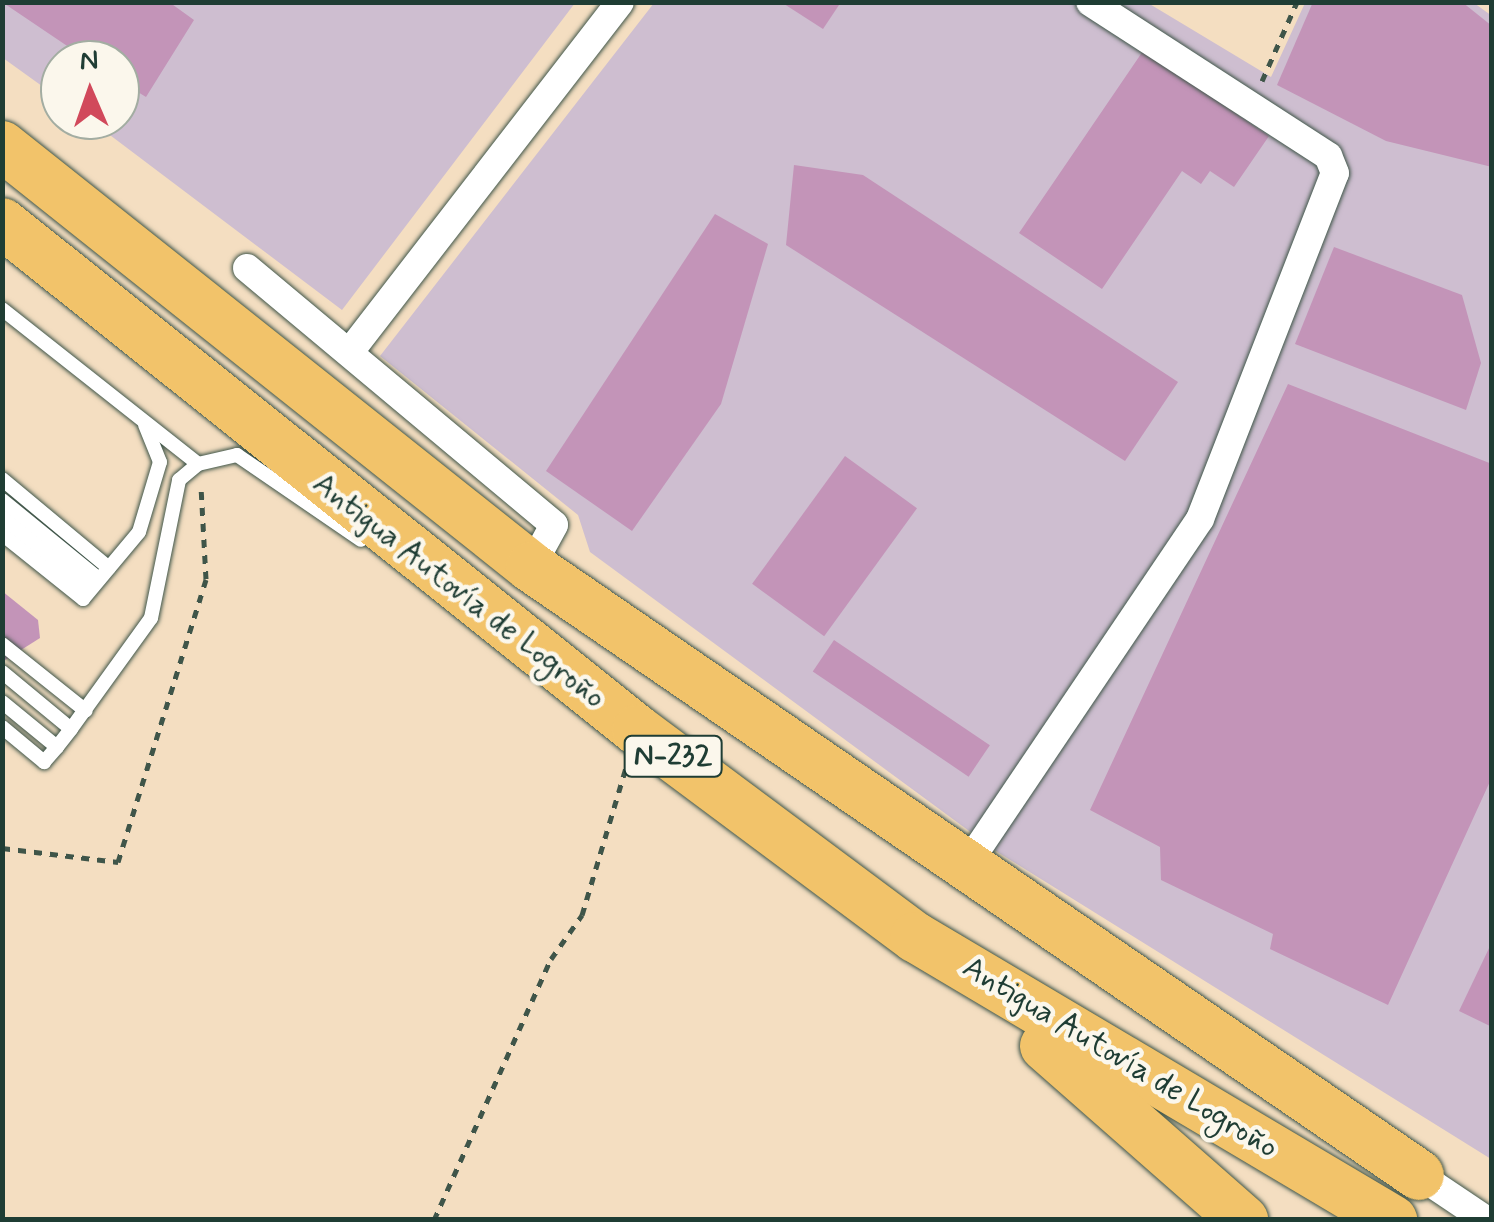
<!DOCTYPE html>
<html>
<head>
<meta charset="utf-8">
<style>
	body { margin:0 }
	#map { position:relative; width:1494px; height:1222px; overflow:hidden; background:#f4dec1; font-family:Mynerve,sans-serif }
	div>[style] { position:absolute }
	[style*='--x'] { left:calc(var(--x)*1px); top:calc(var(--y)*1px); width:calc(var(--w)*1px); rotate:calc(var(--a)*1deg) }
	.industrial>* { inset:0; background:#cebed0 }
	.building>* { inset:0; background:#c394b8; transform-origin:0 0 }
	.path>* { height:5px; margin-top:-2.5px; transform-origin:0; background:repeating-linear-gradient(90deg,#3f5549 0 8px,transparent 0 16px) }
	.roads { filter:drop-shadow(0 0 2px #3f5549) drop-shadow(0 0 2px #3f5549) }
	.lane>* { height:14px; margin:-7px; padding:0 7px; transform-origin:7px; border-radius:7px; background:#fff }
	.street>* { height:28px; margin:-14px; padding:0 14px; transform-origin:14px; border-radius:14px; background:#fff }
	.highway>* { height:50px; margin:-25px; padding:0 25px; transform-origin:25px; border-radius:25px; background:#f2c36a }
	span { translate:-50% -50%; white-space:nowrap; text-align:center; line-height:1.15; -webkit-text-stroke:9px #fbf7ec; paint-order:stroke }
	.shield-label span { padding:2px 8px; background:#fbf7ec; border:2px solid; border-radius:8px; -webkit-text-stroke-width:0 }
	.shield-label { font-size:30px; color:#1f3d34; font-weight:700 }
	.street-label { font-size:32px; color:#1f3d34 }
	.frame { position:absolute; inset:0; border:5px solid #1f3d34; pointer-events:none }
	.north { position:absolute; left:40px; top:40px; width:100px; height:100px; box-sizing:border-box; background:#fbf7ec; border:2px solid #a3ada2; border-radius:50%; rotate:358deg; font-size:28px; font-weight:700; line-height:40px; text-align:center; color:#1f3d34 }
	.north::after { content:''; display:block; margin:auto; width:35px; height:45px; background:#d1495b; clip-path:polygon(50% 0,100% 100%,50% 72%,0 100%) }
</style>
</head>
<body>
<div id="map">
	<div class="industrial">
		<div style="clip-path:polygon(3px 3px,575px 3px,342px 310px,90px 120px,120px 120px,120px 60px,60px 60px,60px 99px,3px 58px)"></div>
		<div style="clip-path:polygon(654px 3px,1148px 3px,1271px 77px,1305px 3px,1474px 3px,1492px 16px,1491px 1159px,999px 853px,590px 552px,578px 515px,380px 356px)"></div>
	</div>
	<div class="building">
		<div style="clip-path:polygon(2px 2px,169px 2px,194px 20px,146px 97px,120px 81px,120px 60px,88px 60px)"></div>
		<div style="clip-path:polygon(781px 2px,841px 2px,823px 29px)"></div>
		<div style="clip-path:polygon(1313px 2px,1462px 2px,1492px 26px,1492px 167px,1386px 141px,1277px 85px)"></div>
		<div style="clip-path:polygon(1143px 51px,1269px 136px,1234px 187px,1210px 171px,1201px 184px,1182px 171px,1102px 289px,1019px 233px)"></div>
		<div style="clip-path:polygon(794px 165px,863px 175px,1178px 382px,1125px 461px,786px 245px)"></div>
		<div style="clip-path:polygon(715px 214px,768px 244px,721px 404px,632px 531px,546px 471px)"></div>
		<div style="clip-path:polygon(1334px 247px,1462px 295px,1481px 363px,1466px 410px,1295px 344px)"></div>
		<div style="clip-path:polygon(1288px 384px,1492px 464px,1492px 777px,1388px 1005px,1270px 949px,1273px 934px,1161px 880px,1160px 847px,1090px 810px)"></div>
		<div style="left:845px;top:456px;width:89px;height:158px;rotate:36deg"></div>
		<div style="clip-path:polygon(2px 591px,38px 620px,40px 638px,2px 662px)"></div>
		<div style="left:834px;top:640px;width:188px;height:38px;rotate:34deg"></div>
		<div style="clip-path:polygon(1492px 942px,1492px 1027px,1459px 1011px)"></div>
	</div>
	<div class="path">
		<div style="--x:1262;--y:81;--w:86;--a:-66.1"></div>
		<div style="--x:2;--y:848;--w:117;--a:6.9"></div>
		<div style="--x:118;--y:862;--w:296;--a:-72.7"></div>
		<div style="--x:206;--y:579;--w:92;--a:-93.1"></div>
		<div style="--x:434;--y:1220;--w:286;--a:-65.9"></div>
		<div style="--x:551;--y:959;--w:54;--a:-54.8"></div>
		<div style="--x:582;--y:915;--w:154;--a:-73.4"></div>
	</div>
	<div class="roads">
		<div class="lane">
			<div style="--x:2;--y:309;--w:250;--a:38.3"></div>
			<div style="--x:198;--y:464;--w:40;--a:-13"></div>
			<div style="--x:237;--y:455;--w:150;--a:34.4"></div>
			<div style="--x:2;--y:479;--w:139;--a:39.8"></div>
			<div style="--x:2;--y:500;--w:125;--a:39.2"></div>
			<div style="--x:2;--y:517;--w:114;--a:39"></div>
			<div style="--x:2;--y:534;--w:104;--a:38.7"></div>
			<div style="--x:83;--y:599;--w:87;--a:-50.1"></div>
			<div style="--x:139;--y:532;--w:73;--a:-73.3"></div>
			<div style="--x:160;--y:462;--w:40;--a:-112"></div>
			<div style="--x:2;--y:644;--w:107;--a:38.6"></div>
			<div style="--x:2;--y:672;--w:89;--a:39.6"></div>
			<div style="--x:71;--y:729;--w:137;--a:-54.2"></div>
			<div style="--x:151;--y:618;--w:141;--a:-78.5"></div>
			<div style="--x:179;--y:480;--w:25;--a:-40"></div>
			<div style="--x:2;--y:702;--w:71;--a:39.3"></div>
			<div style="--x:57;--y:747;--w:23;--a:-52"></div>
			<div style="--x:2;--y:727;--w:55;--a:39.8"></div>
			<div style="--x:44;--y:762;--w:20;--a:-49"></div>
		</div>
		<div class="street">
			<div style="--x:247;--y:268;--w:400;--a:39.9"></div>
			<div style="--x:554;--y:525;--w:48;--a:118.7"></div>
			<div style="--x:352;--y:349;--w:438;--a:-52.3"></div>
			<div style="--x:964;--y:869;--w:422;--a:-56"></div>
			<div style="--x:1200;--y:519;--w:371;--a:-68.7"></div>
			<div style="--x:1335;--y:173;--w:18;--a:-112"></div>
			<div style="--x:1328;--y:156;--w:283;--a:-147.1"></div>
			<div style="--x:1419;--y:1175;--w:81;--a:33.9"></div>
		</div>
		<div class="highway">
			<div style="--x:2;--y:146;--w:676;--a:38.51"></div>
			<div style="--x:531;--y:567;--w:1076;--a:34.4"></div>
			<div style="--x:2;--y:223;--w:813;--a:38.6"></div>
			<div style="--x:637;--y:730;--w:347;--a:36.7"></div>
			<div style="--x:915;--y:937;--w:555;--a:30.68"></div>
			<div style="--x:1045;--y:1046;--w:264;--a:41.3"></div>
		</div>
	</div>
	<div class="shield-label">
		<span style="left:673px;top:756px">N-232</span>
	</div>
	<div class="street-label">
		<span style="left:459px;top:591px;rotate:38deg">Antigua Autovía de Logroño</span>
		<span style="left:1120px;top:1058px;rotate:31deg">Antigua Autovía de Logroño</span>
	</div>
	<div class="frame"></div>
	<div class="north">N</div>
</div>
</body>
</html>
